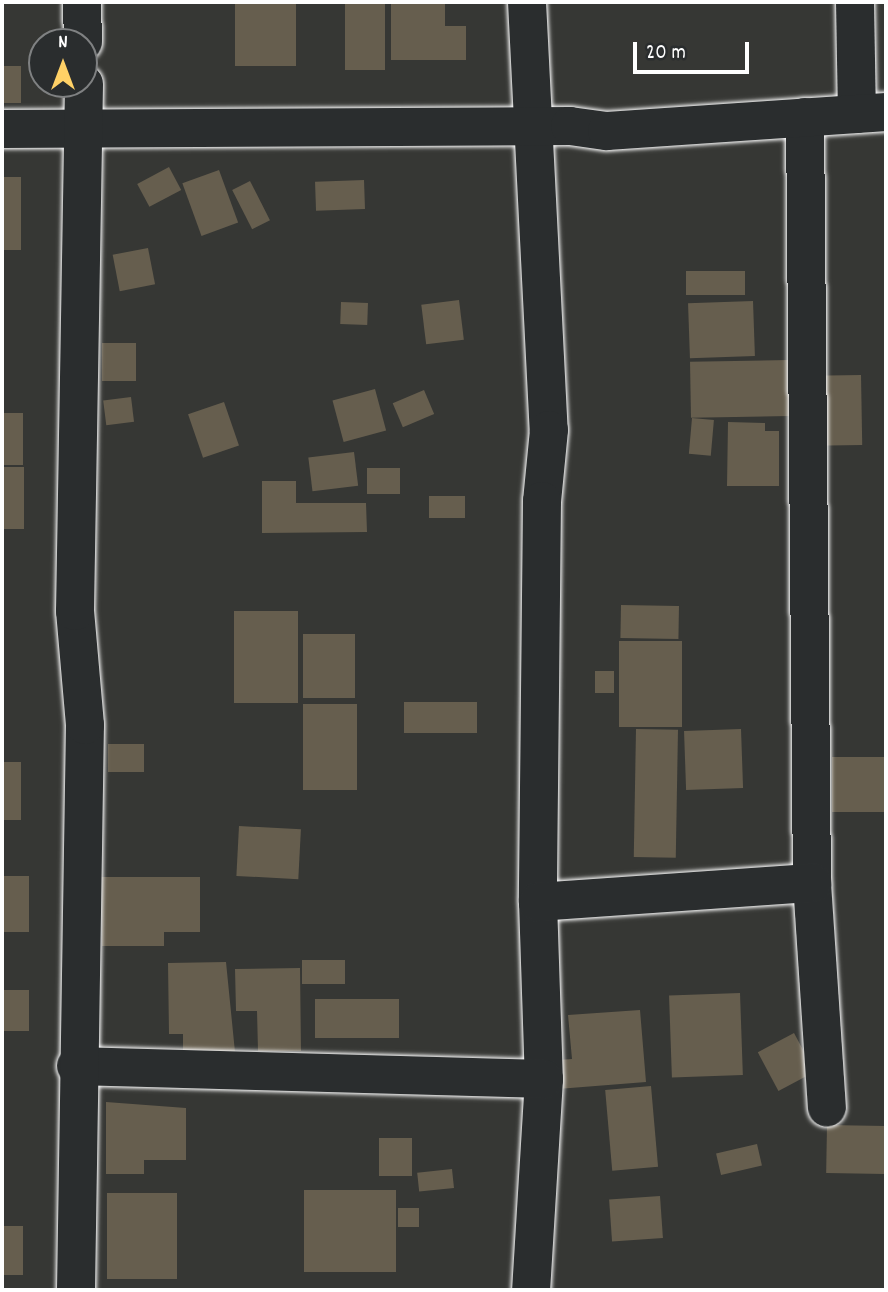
<!DOCTYPE html>
<html>
<head>
<meta charset="utf-8">
<style>
	body { margin:0 }
	#map { position:relative; width:888px; height:1292px; overflow:hidden; background:#363734; font-family:Dekko,sans-serif }
	div>[style] { position:absolute }
	[style*='--x'] { left:calc(var(--x)*1px); top:calc(var(--y)*1px); width:calc(var(--w)*1px); rotate:calc(var(--a)*1deg) }
	.building>* { inset:0; background:#665e4e; transform-origin:0 0 }
	.roads { filter:drop-shadow(0 0 2px #fff) drop-shadow(0 0 2px #fff) }
	.minor>* { height:38px; margin:-19px; padding:0 19px; transform-origin:19px; border-radius:19px; background:#2a2d2e }
	span { translate:-50% -50%; white-space:nowrap; text-align:center; line-height:1.15; -webkit-text-stroke:5px #2a2d2e; paint-order:stroke }
	.frame { position:absolute; inset:0; border:4px solid #fff; pointer-events:none }
	.north { position:absolute; left:28px; top:28px; width:70px; height:70px; box-sizing:border-box; background:#2a2d2e; border:2px solid #7f8182; border-radius:50%; rotate:0deg; font-size:19px; font-weight:700; line-height:28px; text-align:center; color:#fff }
	.north::after { content:''; display:block; margin:auto; width:24px; height:32px; background:#ffd166; clip-path:polygon(50% 0,100% 100%,50% 72%,0 100%) }
	.scale { position:absolute; left:633px; top:42px; width:116px; height:32px; box-sizing:border-box; border:4px solid #fff; border-top:0; padding-left:9px; font-size:21px; line-height:24px; white-space:nowrap; color:#fff; -webkit-text-stroke:5px #2a2d2e; paint-order:stroke }
</style>
</head>
<body>
<div id="map">
	<div class="building">
		<div style="left:235px;top:2px;width:61px;height:64px"></div>
		<div style="left:345px;top:2px;width:40px;height:68px"></div>
		<div style="clip-path:polygon(391px 2px,445px 2px,445px 26px,466px 26px,466px 60px,391px 60px)"></div>
		<div style="left:2px;top:66px;width:19px;height:37px"></div>
		<div style="left:169px;top:167px;width:26px;height:36px;rotate:62deg"></div>
		<div style="left:219px;top:170px;width:56px;height:39px;rotate:70deg"></div>
		<div style="left:21px;top:177px;width:73px;height:19px;rotate:90deg"></div>
		<div style="left:364px;top:180px;width:29px;height:49px;rotate:88deg"></div>
		<div style="left:250px;top:181px;width:44px;height:20px;rotate:63deg"></div>
		<div style="left:148px;top:248px;width:37px;height:36px;rotate:79deg"></div>
		<div style="left:686px;top:271px;width:59px;height:24px"></div>
		<div style="left:459px;top:300px;width:40px;height:38px;rotate:83deg"></div>
		<div style="left:753px;top:301px;width:55px;height:65px;rotate:88deg"></div>
		<div style="left:341px;top:302px;width:27px;height:22px;rotate:2deg"></div>
		<div style="left:102px;top:343px;width:34px;height:38px"></div>
		<div style="left:789px;top:360px;width:56px;height:99px;rotate:89deg"></div>
		<div style="left:861px;top:375px;width:70px;height:50px;rotate:89deg"></div>
		<div style="left:375px;top:389px;width:43px;height:44px;rotate:75deg"></div>
		<div style="left:424px;top:390px;width:26px;height:34px;rotate:67deg"></div>
		<div style="left:131px;top:397px;width:25px;height:28px;rotate:83deg"></div>
		<div style="left:224px;top:402px;width:46px;height:38px;rotate:71deg"></div>
		<div style="left:2px;top:413px;width:21px;height:52px"></div>
		<div style="left:692px;top:418px;width:22px;height:36px;rotate:5deg"></div>
		<div style="clip-path:polygon(728px 422px,765px 423px,765px 431px,779px 431px,779px 486px,727px 486px)"></div>
		<div style="left:354px;top:452px;width:34px;height:46px;rotate:83deg"></div>
		<div style="left:2px;top:467px;width:22px;height:62px"></div>
		<div style="left:367px;top:468px;width:33px;height:26px"></div>
		<div style="clip-path:polygon(262px 481px,296px 481px,296px 503px,366px 503px,367px 532px,262px 533px)"></div>
		<div style="left:429px;top:496px;width:36px;height:22px"></div>
		<div style="left:621px;top:605px;width:58px;height:33px;rotate:1deg"></div>
		<div style="left:234px;top:611px;width:64px;height:92px"></div>
		<div style="left:303px;top:634px;width:52px;height:64px"></div>
		<div style="left:619px;top:641px;width:63px;height:86px"></div>
		<div style="left:595px;top:671px;width:19px;height:22px"></div>
		<div style="left:404px;top:702px;width:73px;height:31px"></div>
		<div style="left:357px;top:704px;width:86px;height:54px;rotate:90deg"></div>
		<div style="left:636px;top:729px;width:42px;height:128px;rotate:1deg"></div>
		<div style="left:741px;top:729px;width:59px;height:57px;rotate:88deg"></div>
		<div style="left:144px;top:744px;width:28px;height:36px;rotate:90deg"></div>
		<div style="left:832px;top:757px;width:54px;height:55px"></div>
		<div style="left:2px;top:762px;width:19px;height:58px"></div>
		<div style="left:239px;top:826px;width:62px;height:50px;rotate:3deg"></div>
		<div style="left:2px;top:876px;width:27px;height:56px"></div>
		<div style="clip-path:polygon(101px 877px,200px 877px,200px 932px,164px 932px,164px 946px,102px 946px)"></div>
		<div style="left:302px;top:960px;width:43px;height:24px"></div>
		<div style="clip-path:polygon(226px 962px,235px 1052px,183px 1052px,183px 1034px,169px 1034px,168px 963px)"></div>
		<div style="clip-path:polygon(300px 968px,301px 1051px,258px 1051px,257px 1011px,236px 1011px,235px 969px)"></div>
		<div style="left:29px;top:990px;width:41px;height:27px;rotate:90deg"></div>
		<div style="left:740px;top:993px;width:82px;height:71px;rotate:88deg"></div>
		<div style="left:315px;top:999px;width:84px;height:39px"></div>
		<div style="clip-path:polygon(640px 1010px,646px 1082px,545px 1090px,544px 1061px,572px 1059px,568px 1015px)"></div>
		<div style="left:794px;top:1033px;width:44px;height:41px;rotate:62deg"></div>
		<div style="left:651px;top:1086px;width:81px;height:46px;rotate:85deg"></div>
		<div style="clip-path:polygon(106px 1102px,186px 1108px,186px 1160px,144px 1160px,144px 1174px,106px 1174px)"></div>
		<div style="left:827px;top:1125px;width:59px;height:48px;rotate:1deg"></div>
		<div style="left:379px;top:1138px;width:33px;height:38px"></div>
		<div style="left:757px;top:1144px;width:22px;height:42px;rotate:77deg"></div>
		<div style="left:452px;top:1169px;width:19px;height:35px;rotate:84deg"></div>
		<div style="left:304px;top:1190px;width:92px;height:82px"></div>
		<div style="left:107px;top:1193px;width:70px;height:86px"></div>
		<div style="left:660px;top:1196px;width:42px;height:51px;rotate:86deg"></div>
		<div style="left:398px;top:1208px;width:21px;height:19px"></div>
		<div style="left:2px;top:1226px;width:21px;height:49px"></div>
	</div>
	<div class="roads">
		<div class="minor">
			<div style="--x:82;--y:2;--w:40;--a:88.6"></div>
			<div style="--x:527;--y:2;--w:429;--a:87.1"></div>
			<div style="--x:549;--y:430;--w:71;--a:95.6"></div>
			<div style="--x:542;--y:501;--w:401;--a:90.6"></div>
			<div style="--x:538;--y:902;--w:177;--a:88.1"></div>
			<div style="--x:544;--y:1079;--w:211;--a:93.5"></div>
			<div style="--x:855;--y:2;--w:112;--a:89"></div>
			<div style="--x:805;--y:117;--w:766;--a:89.48"></div>
			<div style="--x:812;--y:883;--w:225;--a:86.2"></div>
			<div style="--x:2;--y:129;--w:568;--a:-0.3"></div>
			<div style="--x:570;--y:126;--w:37;--a:8"></div>
			<div style="--x:607;--y:131;--w:280;--a:-3.9"></div>
			<div style="--x:538;--y:902;--w:275;--a:-4"></div>
			<div style="--x:76;--y:1066;--w:468;--a:1.6"></div>
			<div style="--x:76;--y:1290;--w:565;--a:-89.09"></div>
			<div style="--x:85;--y:725;--w:114;--a:-95"></div>
			<div style="--x:75;--y:611;--w:527;--a:-89.02"></div>
		</div>
	</div>
	<div class="frame"></div>
	<div class="north">N</div>
	<div class="scale">20 m</div>
</div>
</body>
</html>
